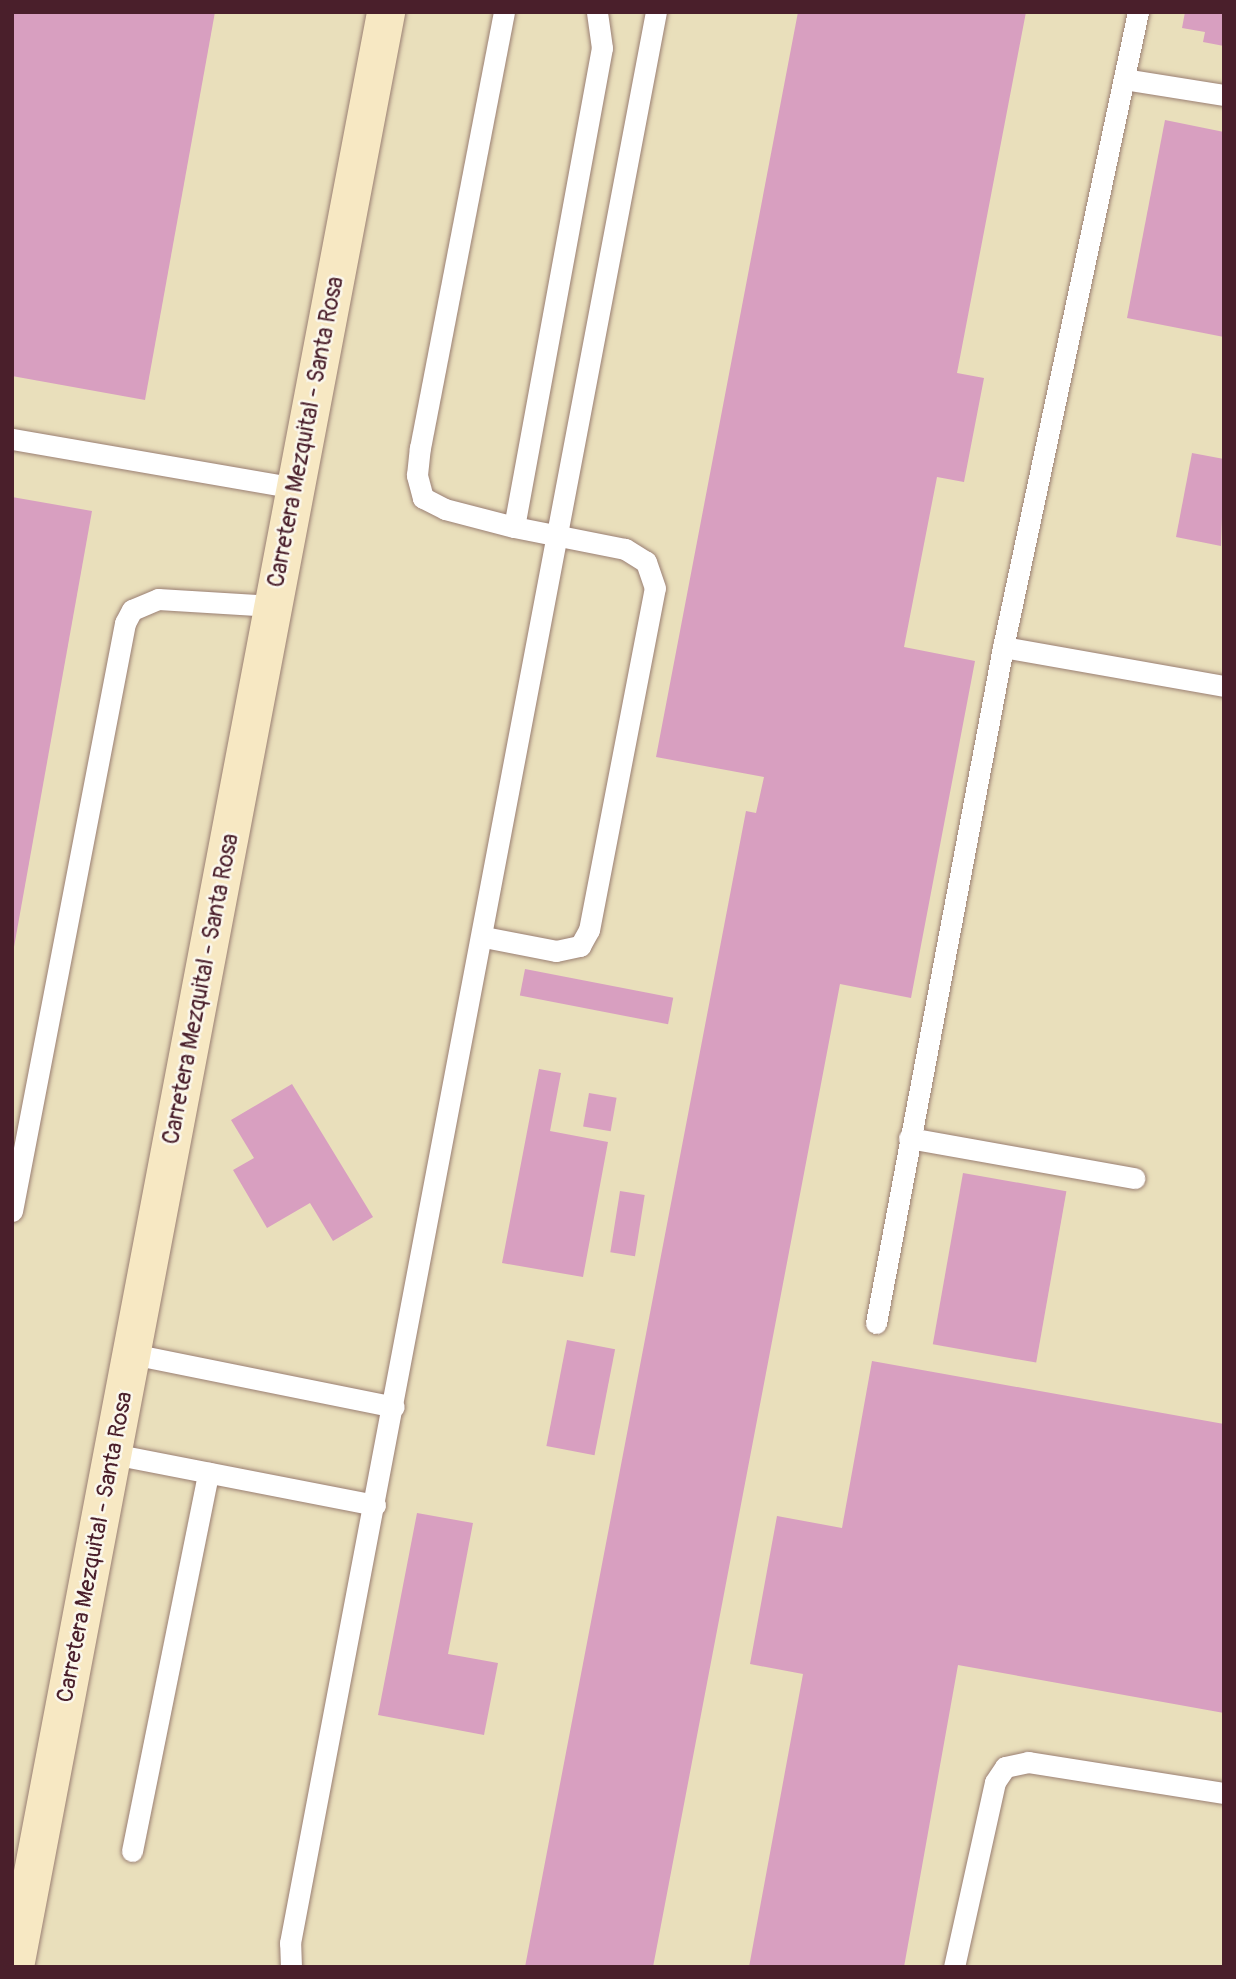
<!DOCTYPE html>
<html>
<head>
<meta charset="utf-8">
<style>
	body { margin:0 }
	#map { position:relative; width:1236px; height:1979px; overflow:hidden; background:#e9dfbb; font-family:Pangolin,sans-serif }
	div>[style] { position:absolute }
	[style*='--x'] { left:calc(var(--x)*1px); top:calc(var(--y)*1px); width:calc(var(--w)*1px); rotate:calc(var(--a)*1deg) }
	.building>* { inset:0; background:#d89fc0; transform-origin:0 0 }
	.roads { filter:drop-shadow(0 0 2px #9a7f73) drop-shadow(0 0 2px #9a7f73) }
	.service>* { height:21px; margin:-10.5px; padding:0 10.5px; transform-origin:10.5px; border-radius:10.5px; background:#fff }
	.secondary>* { height:38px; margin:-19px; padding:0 19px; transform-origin:19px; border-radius:19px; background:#f7e8c3 }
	span { translate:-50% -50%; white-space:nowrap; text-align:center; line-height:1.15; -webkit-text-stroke:5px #fbf7ec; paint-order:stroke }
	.street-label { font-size:23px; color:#4a1f2b }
	.frame { position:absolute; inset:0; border:14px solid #4a1f2b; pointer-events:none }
</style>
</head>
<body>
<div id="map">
	<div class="building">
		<div style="clip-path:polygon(12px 12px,215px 12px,145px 400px,12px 376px)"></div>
		<div style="clip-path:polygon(798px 12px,1026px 12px,957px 373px,984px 378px,964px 482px,937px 477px,904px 647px,975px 661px,911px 998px,840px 984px,653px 1967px,525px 1967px,746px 811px,756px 813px,764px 777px,656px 757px)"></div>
		<div style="clip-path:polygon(1185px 12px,1224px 12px,1224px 46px,1203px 42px,1205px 32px,1182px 28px)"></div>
		<div style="clip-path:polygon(1165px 120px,1224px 132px,1224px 337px,1127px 318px)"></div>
		<div style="clip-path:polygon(1192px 453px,1224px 459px,1221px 546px,1176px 537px)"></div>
		<div style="clip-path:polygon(12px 497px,92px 511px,14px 947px,12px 946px)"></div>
		<div style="left:525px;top:969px;width:151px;height:27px;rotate:11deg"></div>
		<div style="clip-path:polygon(539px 1069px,561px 1073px,550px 1131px,608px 1142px,583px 1277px,502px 1263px)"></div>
		<div style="clip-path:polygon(292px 1084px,373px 1217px,333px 1241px,310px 1203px,267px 1228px,233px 1170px,254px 1158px,231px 1120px)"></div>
		<div style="left:589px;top:1093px;width:28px;height:34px;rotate:10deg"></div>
		<div style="left:963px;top:1173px;width:105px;height:174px;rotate:10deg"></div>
		<div style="left:620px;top:1191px;width:25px;height:62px;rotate:9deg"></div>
		<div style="left:567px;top:1340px;width:49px;height:108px;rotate:11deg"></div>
		<div style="clip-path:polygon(872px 1361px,1224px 1424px,1224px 1713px,958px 1665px,904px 1967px,749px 1967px,803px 1674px,750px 1664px,777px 1516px,842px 1528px)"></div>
		<div style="clip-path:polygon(417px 1513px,473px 1523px,448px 1654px,498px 1663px,484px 1735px,378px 1715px)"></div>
	</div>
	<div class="roads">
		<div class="service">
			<div style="--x:1124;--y:79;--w:101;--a:9.1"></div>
			<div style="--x:12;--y:439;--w:287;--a:9.8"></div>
			<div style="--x:514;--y:527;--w:487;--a:-79.6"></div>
			<div style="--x:602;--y:48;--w:36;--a:-98"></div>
			<div style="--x:1003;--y:647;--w:224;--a:10"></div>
			<div style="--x:484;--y:937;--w:73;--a:11"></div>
			<div style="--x:556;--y:951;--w:25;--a:-12"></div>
			<div style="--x:580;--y:946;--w:18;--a:-61"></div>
			<div style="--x:589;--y:930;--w:348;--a:-79.1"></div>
			<div style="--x:655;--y:588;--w:28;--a:-109"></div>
			<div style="--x:646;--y:562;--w:25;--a:-148"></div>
			<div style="--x:625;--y:549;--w:113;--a:-168.8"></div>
			<div style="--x:514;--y:527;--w:71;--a:-165.4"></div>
			<div style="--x:445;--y:509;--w:25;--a:-153"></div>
			<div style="--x:423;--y:498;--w:24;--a:-105"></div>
			<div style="--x:417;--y:475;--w:27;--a:-84"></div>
			<div style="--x:420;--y:448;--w:444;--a:-79.1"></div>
			<div style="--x:909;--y:1138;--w:229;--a:10.1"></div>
			<div style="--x:12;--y:1211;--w:599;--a:-79.12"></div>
			<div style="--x:125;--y:623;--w:15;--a:-62"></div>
			<div style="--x:132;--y:610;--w:28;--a:-23"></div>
			<div style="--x:158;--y:599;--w:115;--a:3.5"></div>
			<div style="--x:876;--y:1323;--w:688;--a:-79.36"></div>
			<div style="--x:1003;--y:647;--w:649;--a:-78"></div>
			<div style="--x:132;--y:1354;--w:267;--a:11.4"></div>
			<div style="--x:113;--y:1454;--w:267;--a:11"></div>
			<div style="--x:132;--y:1851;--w:386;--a:-78.6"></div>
			<div style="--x:291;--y:1967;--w:24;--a:-92"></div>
			<div style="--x:290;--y:1943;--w:1965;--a:-79.27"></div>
			<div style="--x:954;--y:1967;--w:189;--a:-77.5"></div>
			<div style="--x:995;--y:1782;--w:18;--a:-56"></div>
			<div style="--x:1005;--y:1767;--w:24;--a:-12"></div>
			<div style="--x:1028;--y:1762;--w:198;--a:9"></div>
		</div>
		<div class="secondary">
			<div style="--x:15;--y:1967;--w:1990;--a:-79.25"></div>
		</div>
	</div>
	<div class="street-label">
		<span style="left:306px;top:432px;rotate:-79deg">Carretera Mezquital - Santa Rosa</span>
		<span style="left:201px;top:989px;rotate:-79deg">Carretera Mezquital - Santa Rosa</span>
		<span style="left:95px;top:1547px;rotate:-79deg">Carretera Mezquital - Santa Rosa</span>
	</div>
	<div class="frame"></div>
</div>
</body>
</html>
